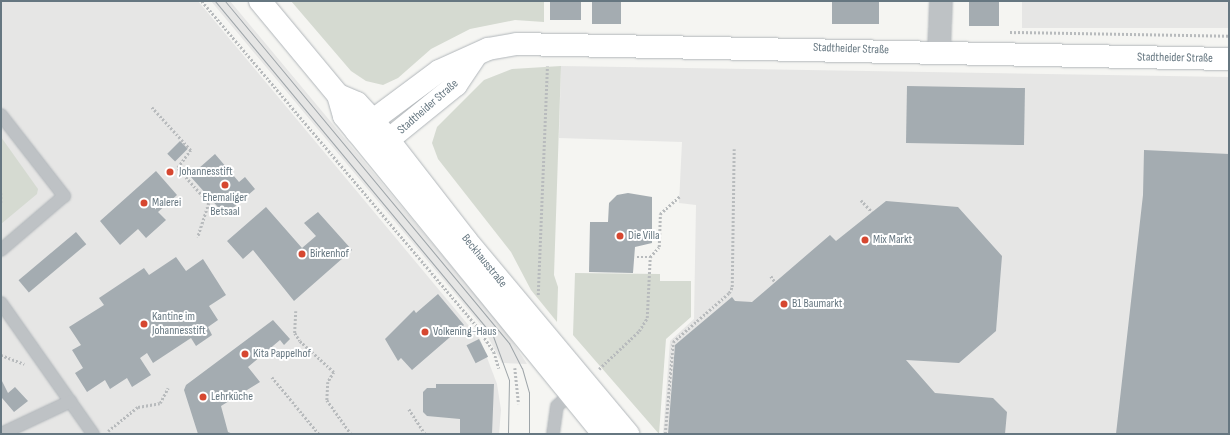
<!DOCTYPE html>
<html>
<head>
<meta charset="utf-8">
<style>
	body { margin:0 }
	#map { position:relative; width:1230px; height:435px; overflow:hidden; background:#f5f5f2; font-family:"Sofia Sans Condensed",sans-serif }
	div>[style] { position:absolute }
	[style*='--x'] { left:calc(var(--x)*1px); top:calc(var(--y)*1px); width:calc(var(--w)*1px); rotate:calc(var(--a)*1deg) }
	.built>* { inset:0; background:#e6e6e5; transform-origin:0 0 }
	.green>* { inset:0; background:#d5dad1 }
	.building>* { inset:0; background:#a4acb1; transform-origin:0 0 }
	.path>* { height:2.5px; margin-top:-1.25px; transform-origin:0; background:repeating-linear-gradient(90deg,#b8bbbd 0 2px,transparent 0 4px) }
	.roads { filter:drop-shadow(0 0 1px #b1b6ba) drop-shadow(0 0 1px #b1b6ba) }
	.lane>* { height:12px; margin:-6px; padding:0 6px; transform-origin:6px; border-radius:6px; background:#bec2c5 }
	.street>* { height:22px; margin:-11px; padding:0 11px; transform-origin:11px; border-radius:11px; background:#bec2c5 }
	.secondary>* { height:22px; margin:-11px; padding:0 11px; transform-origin:11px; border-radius:11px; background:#fff }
	.tram>* { height:1px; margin:-0.5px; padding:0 0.5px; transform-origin:0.5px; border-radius:0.5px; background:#9ea5a9 }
	.dots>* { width:11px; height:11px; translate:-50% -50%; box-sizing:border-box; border:2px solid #fff; border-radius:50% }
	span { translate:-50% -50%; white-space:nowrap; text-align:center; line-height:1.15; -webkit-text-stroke:4px #fff; paint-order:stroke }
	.street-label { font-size:12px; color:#667781 }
	.poi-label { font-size:12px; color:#667781 }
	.left { translate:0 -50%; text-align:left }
	.frame { position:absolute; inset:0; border:2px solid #667781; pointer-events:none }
</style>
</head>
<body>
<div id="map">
	<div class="built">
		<div style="clip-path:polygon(1px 1px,198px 1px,480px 339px,497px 384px,501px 410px,499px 434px,1px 434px)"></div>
		<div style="clip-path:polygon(211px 1px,230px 1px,507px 333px,527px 364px,502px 363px,482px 326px)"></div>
		<div style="left:1022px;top:1px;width:207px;height:27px"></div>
		<div style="clip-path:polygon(561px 66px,1229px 77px,1229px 434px,663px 434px,670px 341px,694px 319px,696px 205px,679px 203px,682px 142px,559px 138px)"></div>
	</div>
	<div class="green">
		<div style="clip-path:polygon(291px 1px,544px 1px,544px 22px,515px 20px,470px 29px,431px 49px,398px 78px,383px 85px,366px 81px,351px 71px)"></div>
		<div style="clip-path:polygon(561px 66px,554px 275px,558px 287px,557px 322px,531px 290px,511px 252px,438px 159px,432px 143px,437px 127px,484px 80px,512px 69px)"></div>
		<div style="clip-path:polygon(1px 137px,38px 189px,37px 194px,1px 224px)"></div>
		<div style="clip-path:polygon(575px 273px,660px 274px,660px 281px,691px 281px,691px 317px,666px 339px,659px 434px,573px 335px)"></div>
	</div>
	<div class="building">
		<div style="left:550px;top:1px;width:31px;height:19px"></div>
		<div style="left:592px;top:1px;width:29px;height:23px"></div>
		<div style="left:832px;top:1px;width:47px;height:23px"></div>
		<div style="left:969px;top:1px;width:30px;height:25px"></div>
		<div style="left:907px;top:86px;width:118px;height:57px;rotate:1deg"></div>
		<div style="left:180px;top:141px;width:11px;height:18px;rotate:45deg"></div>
		<div style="clip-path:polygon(1144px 150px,1229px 154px,1229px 434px,1116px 434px,1143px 195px)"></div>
		<div style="clip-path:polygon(215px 154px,239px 182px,245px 177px,255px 189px,225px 215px,190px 176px)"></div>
		<div style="clip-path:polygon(156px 171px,177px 195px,158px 212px,166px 220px,146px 238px,138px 229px,120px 245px,100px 221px)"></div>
		<div style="clip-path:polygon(628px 193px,652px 197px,652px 243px,635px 247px,633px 273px,589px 272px,590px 222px,608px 222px,609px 203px,617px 195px)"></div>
		<div style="clip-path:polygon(886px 201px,958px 207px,1002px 256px,996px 331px,959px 363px,906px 360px,935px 393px,993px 398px,1007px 412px,1005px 434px,668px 434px,675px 345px,732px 297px,735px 301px,752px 302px,830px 235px,836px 241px)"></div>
		<div style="clip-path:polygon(266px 207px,302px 248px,316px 236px,304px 223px,318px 212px,352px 250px,294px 301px,253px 250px,243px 259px,227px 241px)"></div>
		<div style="left:76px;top:232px;width:16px;height:75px;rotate:50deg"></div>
		<div style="clip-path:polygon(176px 257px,186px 271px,203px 259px,226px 295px,209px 306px,218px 320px,208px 327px,212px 335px,196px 346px,191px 338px,153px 363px,147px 353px,140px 358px,151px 375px,132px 387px,127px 378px,110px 389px,105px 380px,87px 392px,75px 373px,83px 368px,72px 350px,81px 345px,69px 327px,104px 305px,99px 298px,144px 268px,149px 275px)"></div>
		<div style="clip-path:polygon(438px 294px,464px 325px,412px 370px,401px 358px,398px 361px,385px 339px,414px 310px,416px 313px)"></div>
		<div style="clip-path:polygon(273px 320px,290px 339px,284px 345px,280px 340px,248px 367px,260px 382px,221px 406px,228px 432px,233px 434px,198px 434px,184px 390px,186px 385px)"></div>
		<div style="left:479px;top:339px;width:20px;height:14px;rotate:63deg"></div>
		<div style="clip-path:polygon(1px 379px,8px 393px,15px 387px,28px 401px,14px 412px,2px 398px)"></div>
		<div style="clip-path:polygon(436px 384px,494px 384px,492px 434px,460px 434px,460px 419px,427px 416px,423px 412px,423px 392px,427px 388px,436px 388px)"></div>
	</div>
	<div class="path">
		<div style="--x:202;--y:1;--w:428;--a:49.8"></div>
		<div style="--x:478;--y:328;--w:29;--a:56"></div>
		<div style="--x:494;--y:352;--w:17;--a:73"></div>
		<div style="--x:1010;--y:32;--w:219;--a:1"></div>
		<div style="--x:152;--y:107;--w:58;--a:47.8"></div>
		<div style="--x:191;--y:150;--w:22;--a:126"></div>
		<div style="--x:178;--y:168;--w:47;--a:48.5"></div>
		<div style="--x:209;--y:203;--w:36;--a:108"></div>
		<div style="--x:1;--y:193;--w:10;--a:90"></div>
		<div style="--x:861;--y:200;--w:16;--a:47"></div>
		<div style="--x:637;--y:257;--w:13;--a:0"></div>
		<div style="--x:650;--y:257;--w:13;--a:-48"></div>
		<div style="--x:659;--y:247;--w:33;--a:-88"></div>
		<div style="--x:660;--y:214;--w:27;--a:-42"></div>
		<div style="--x:771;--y:276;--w:7;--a:56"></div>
		<div style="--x:538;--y:295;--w:229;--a:-87.7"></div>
		<div style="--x:296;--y:311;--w:22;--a:93"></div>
		<div style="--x:295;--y:333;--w:9;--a:58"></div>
		<div style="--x:300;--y:341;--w:46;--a:42.4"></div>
		<div style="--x:334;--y:372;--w:12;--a:121"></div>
		<div style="--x:328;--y:382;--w:18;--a:93"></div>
		<div style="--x:327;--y:400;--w:42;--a:54.8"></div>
		<div style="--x:1;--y:355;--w:25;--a:21"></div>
		<div style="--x:515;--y:368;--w:36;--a:84"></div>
		<div style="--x:599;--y:369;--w:55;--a:-43.5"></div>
		<div style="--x:639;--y:331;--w:15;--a:-58"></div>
		<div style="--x:647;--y:318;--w:61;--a:-87.2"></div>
		<div style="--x:272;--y:377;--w:74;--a:50.5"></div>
		<div style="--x:409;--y:409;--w:30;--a:57"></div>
		<div style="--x:108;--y:431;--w:38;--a:-39"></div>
		<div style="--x:138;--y:407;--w:22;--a:-10"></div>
		<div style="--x:160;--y:403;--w:17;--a:-62"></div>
		<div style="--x:665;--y:434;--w:92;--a:-85"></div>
		<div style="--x:673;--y:342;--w:74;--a:-41.2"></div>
		<div style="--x:729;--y:293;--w:7;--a:-63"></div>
		<div style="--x:732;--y:287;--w:138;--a:-89.2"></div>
	</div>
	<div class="roads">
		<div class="lane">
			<div style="--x:1;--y:115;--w:103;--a:52.1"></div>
			<div style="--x:64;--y:196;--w:83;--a:139.4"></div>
			<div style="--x:1;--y:303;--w:160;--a:54.9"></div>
			<div style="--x:1;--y:434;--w:77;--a:-25.2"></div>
			<div style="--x:553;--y:434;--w:28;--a:-82"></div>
			<div style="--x:557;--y:406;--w:23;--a:-41"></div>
		</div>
		<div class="street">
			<div style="--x:939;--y:51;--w:50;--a:-87.7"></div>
		</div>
		<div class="secondary">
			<div style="--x:260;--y:1;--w:122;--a:50.3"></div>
			<div style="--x:338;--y:95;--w:22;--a:74"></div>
			<div style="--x:344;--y:116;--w:21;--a:51"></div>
			<div style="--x:357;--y:132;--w:390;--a:50.8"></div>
			<div style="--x:338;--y:95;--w:21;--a:23"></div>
			<div style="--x:357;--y:103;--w:23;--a:47"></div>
			<div style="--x:373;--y:120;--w:152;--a:52.2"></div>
			<div style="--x:466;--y:240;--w:253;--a:50.1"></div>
			<div style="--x:357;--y:132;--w:102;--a:-36.6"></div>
			<div style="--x:439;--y:71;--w:54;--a:-24.2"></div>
			<div style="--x:488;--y:49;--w:29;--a:-10"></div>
			<div style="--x:517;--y:44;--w:712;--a:1.21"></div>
			<div style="--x:377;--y:149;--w:102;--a:-39"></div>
			<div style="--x:456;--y:85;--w:36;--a:-56"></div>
		</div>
	</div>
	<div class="tram">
		<div style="--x:215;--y:1;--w:435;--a:50.3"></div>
		<div style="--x:493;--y:336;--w:47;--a:70"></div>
		<div style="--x:509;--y:380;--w:54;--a:91.1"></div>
		<div style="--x:225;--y:1;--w:445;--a:50.3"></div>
		<div style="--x:509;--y:343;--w:28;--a:63"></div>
		<div style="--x:522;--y:368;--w:25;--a:74"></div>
		<div style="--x:529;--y:392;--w:42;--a:90"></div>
	</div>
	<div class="dots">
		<div style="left:170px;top:172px;background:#d64730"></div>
		<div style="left:225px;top:185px;background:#d64730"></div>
		<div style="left:144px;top:203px;background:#d64730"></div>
		<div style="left:620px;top:236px;background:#d64730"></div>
		<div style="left:865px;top:240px;background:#d64730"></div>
		<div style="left:302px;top:254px;background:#d64730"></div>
		<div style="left:784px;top:304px;background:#d64730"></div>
		<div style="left:144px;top:324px;background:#d64730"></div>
		<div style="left:425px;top:332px;background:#d64730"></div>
		<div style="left:245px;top:354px;background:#d64730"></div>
		<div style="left:203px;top:397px;background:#d64730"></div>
	</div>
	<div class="street-label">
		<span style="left:851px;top:49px;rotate:2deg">Stadtheider Straße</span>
		<span style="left:1175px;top:58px;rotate:1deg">Stadtheider Straße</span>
		<span style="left:428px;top:107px;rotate:-41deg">Stadtheider Straße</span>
		<span style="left:484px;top:261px;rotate:51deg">Beckhausstraße</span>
	</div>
	<div class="poi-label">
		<span class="left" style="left:179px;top:172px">Johannesstift</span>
		<span style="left:225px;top:205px">Ehemaliger<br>Betsaal</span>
		<span class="left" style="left:152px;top:203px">Malerei</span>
		<span class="left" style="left:628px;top:236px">Die Villa</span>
		<span class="left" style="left:873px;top:240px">Mix Markt</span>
		<span class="left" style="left:310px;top:254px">Birkenhof</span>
		<span class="left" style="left:792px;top:304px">B1 Baumarkt</span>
		<span class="left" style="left:152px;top:324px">Kantine im<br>Johannesstift</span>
		<span class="left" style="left:433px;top:332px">Volkening-Haus</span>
		<span class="left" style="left:253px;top:354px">Kita Pappelhof</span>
		<span class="left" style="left:211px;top:397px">Lehrküche</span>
	</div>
	<div class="frame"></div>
</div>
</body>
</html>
